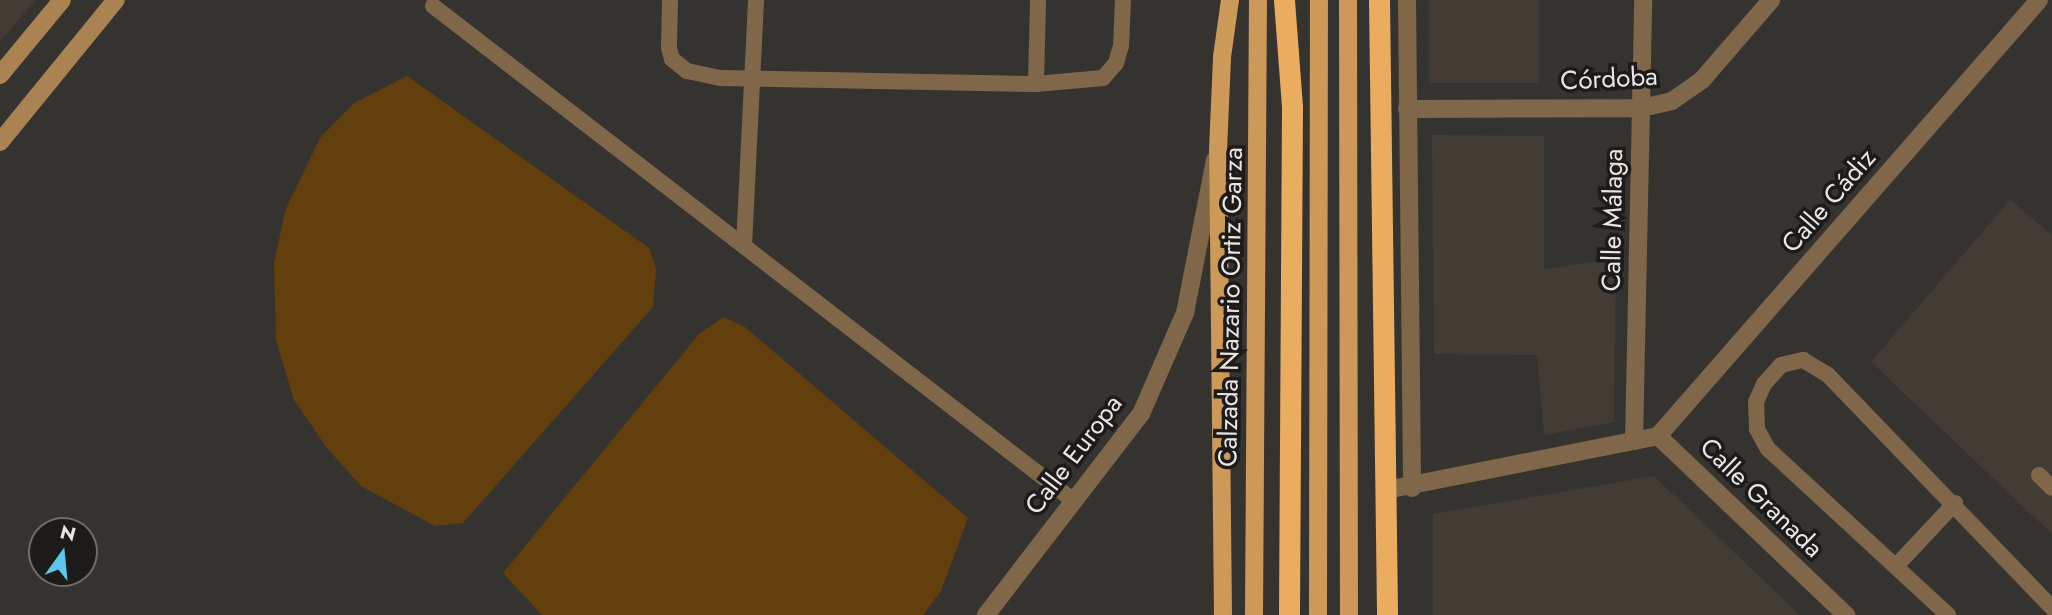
<!DOCTYPE html>
<html>
<head>
<meta charset="utf-8">
<style>
	body { margin:0 }
	#map { position:relative; width:2052px; height:615px; overflow:hidden; background:#353330; font-family:Jost,sans-serif }
	div>[style] { position:absolute }
	[style*='--x'] { left:calc(var(--x)*1px); top:calc(var(--y)*1px); width:calc(var(--w)*1px); rotate:calc(var(--a)*1deg) }
	.built>* { inset:0; background:#423c34; transform-origin:0 0 }
	.green>* { inset:0; background:#623f0c }
	.lane>* { height:16px; margin:-8px; padding:0 8px; transform-origin:8px; border-radius:8px; background:#80674a }
	.street>* { height:18px; margin:-9px; padding:0 9px; transform-origin:9px; border-radius:9px; background:#80674a }
	.secondary>* { height:18px; margin:-9px; padding:0 9px; transform-origin:9px; border-radius:9px; background:#ab8353 }
	.primary>* { height:18px; margin:-9px; padding:0 9px; transform-origin:9px; border-radius:9px; background:#cc9959 }
	.highway>* { height:21px; margin:-10.5px; padding:0 10.5px; transform-origin:10.5px; border-radius:10.5px; background:#eaac5e }
	span { translate:-50% -50%; white-space:nowrap; text-align:center; line-height:1.15; -webkit-text-stroke:7px #1c1b1a; paint-order:stroke }
	.street-label { font-size:26px; color:#e8e6e5 }
	.north { position:absolute; left:28px; top:517px; width:70px; height:70px; box-sizing:border-box; background:#1c1b1a; border:2px solid #6e6c6b; border-radius:50%; rotate:15deg; font-size:19px; font-weight:700; line-height:28px; text-align:center; color:#e8e6e5 }
	.north::after { content:''; display:block; margin:auto; width:24px; height:32px; background:#5cc7e8; clip-path:polygon(50% 0,100% 100%,50% 72%,0 100%) }
</style>
</head>
<body>
<div id="map">
	<div class="built">
		<div style="clip-path:polygon(0 0,35px 0,0 42px)"></div>
		<div style="left:1429px;top:0;width:110px;height:83px"></div>
		<div style="clip-path:polygon(1432px 135px,1544px 136px,1544px 269px,1616px 259px,1614px 422px,1544px 435px,1537px 355px,1434px 354px)"></div>
		<div style="clip-path:polygon(2010px 200px,2052px 235px,2052px 534px,1871px 362px)"></div>
		<div style="clip-path:polygon(1654px 476px,1800px 615px,1433px 615px,1433px 514px)"></div>
	</div>
	<div class="green">
		<div style="clip-path:polygon(407px 76px,649px 248px,656px 269px,653px 307px,463px 523px,435px 526px,361px 486px,327px 448px,294px 400px,276px 340px,274px 264px,285px 211px,320px 138px,354px 103px)"></div>
		<div style="clip-path:polygon(724px 317px,745px 327px,968px 518px,941px 591px,923px 615px,542px 615px,503px 573px,699px 334px)"></div>
	</div>
	<div class="lane">
		<div style="--x:670;--y:0;--w:48;--a:91.2"></div>
		<div style="--x:669;--y:48;--w:11;--a:75"></div>
		<div style="--x:672;--y:59;--w:19;--a:39"></div>
		<div style="--x:687;--y:71;--w:35;--a:12"></div>
		<div style="--x:721;--y:78;--w:315;--a:1.1"></div>
		<div style="--x:1036;--y:84;--w:67;--a:-5.1"></div>
		<div style="--x:1103;--y:78;--w:20;--a:-49"></div>
		<div style="--x:1116;--y:63;--w:18;--a:-74"></div>
		<div style="--x:1121;--y:46;--w:46;--a:-87.5"></div>
		<div style="--x:433;--y:6;--w:810;--a:37.68"></div>
		<div style="--x:1036;--y:84;--w:84;--a:-88.6"></div>
		<div style="--x:744;--y:246;--w:246;--a:-87.2"></div>
		<div style="--x:2039;--y:475;--w:18;--a:45"></div>
		<div style="--x:1897;--y:565;--w:85;--a:-46.9"></div>
		<div style="--x:1948;--y:615;--w:245;--a:-137.3"></div>
		<div style="--x:1768;--y:449;--w:23;--a:-119"></div>
		<div style="--x:1757;--y:429;--w:27;--a:-92"></div>
		<div style="--x:1756;--y:402;--w:20;--a:-66"></div>
		<div style="--x:1764;--y:384;--w:25;--a:-48"></div>
		<div style="--x:1781;--y:365;--w:23;--a:-13"></div>
		<div style="--x:1803;--y:360;--w:29;--a:31"></div>
		<div style="--x:1828;--y:375;--w:323;--a:46.1"></div>
	</div>
	<div class="street">
		<div style="--x:1407;--y:0;--w:488;--a:89.4"></div>
		<div style="--x:1407;--y:109;--w:235;--a:-0.2"></div>
		<div style="--x:1642;--y:108;--w:31;--a:-13"></div>
		<div style="--x:1672;--y:101;--w:37;--a:-35"></div>
		<div style="--x:1702;--y:80;--w:106;--a:-49.2"></div>
		<div style="--x:1658;--y:436;--w:579;--a:-48.85"></div>
		<div style="--x:1634;--y:441;--w:441;--a:-88.8"></div>
		<div style="--x:1386;--y:490;--w:277;--a:-11.2"></div>
		<div style="--x:1658;--y:436;--w:260;--a:43.6"></div>
		<div style="--x:986;--y:615;--w:254;--a:-52.4"></div>
		<div style="--x:1141;--y:414;--w:110;--a:-66.5"></div>
		<div style="--x:1185;--y:313;--w:156;--a:-78.9"></div>
	</div>
	<div class="secondary">
		<div style="--x:0;--y:75;--w:97;--a:-50.4"></div>
		<div style="--x:0;--y:142;--w:183;--a:-50.8"></div>
	</div>
	<div class="primary">
		<div style="--x:1348;--y:0;--w:615;--a:89.91"></div>
		<div style="--x:1223;--y:615;--w:465;--a:-90.6"></div>
		<div style="--x:1218;--y:150;--w:93;--a:-87.5"></div>
		<div style="--x:1222;--y:57;--w:58;--a:-82"></div>
		<div style="--x:1254;--y:615;--w:615;--a:-89.63"></div>
		<div style="--x:1318;--y:615;--w:615;--a:-89.91"></div>
	</div>
	<div class="highway">
		<div style="--x:1284;--y:0;--w:107;--a:85.7"></div>
		<div style="--x:1292;--y:107;--w:508;--a:90.34"></div>
		<div style="--x:1379;--y:0;--w:615;--a:89.25"></div>
	</div>
	<div class="street-label">
		<span style="left:1609px;top:79px;rotate:-3deg">Córdoba</span>
		<span style="left:1829px;top:201px;rotate:-49deg">Calle Cádiz</span>
		<span style="left:1613px;top:220px;rotate:-89deg">Calle Málaga</span>
		<span style="left:1231px;top:307px;rotate:-89deg">Calzada Nazario Ortiz Garza</span>
		<span style="left:1074px;top:455px;rotate:-53deg">Calle Europa</span>
		<span style="left:1761px;top:498px;rotate:44deg">Calle Granada</span>
	</div>
	<div class="north">N</div>
</div>
</body>
</html>
